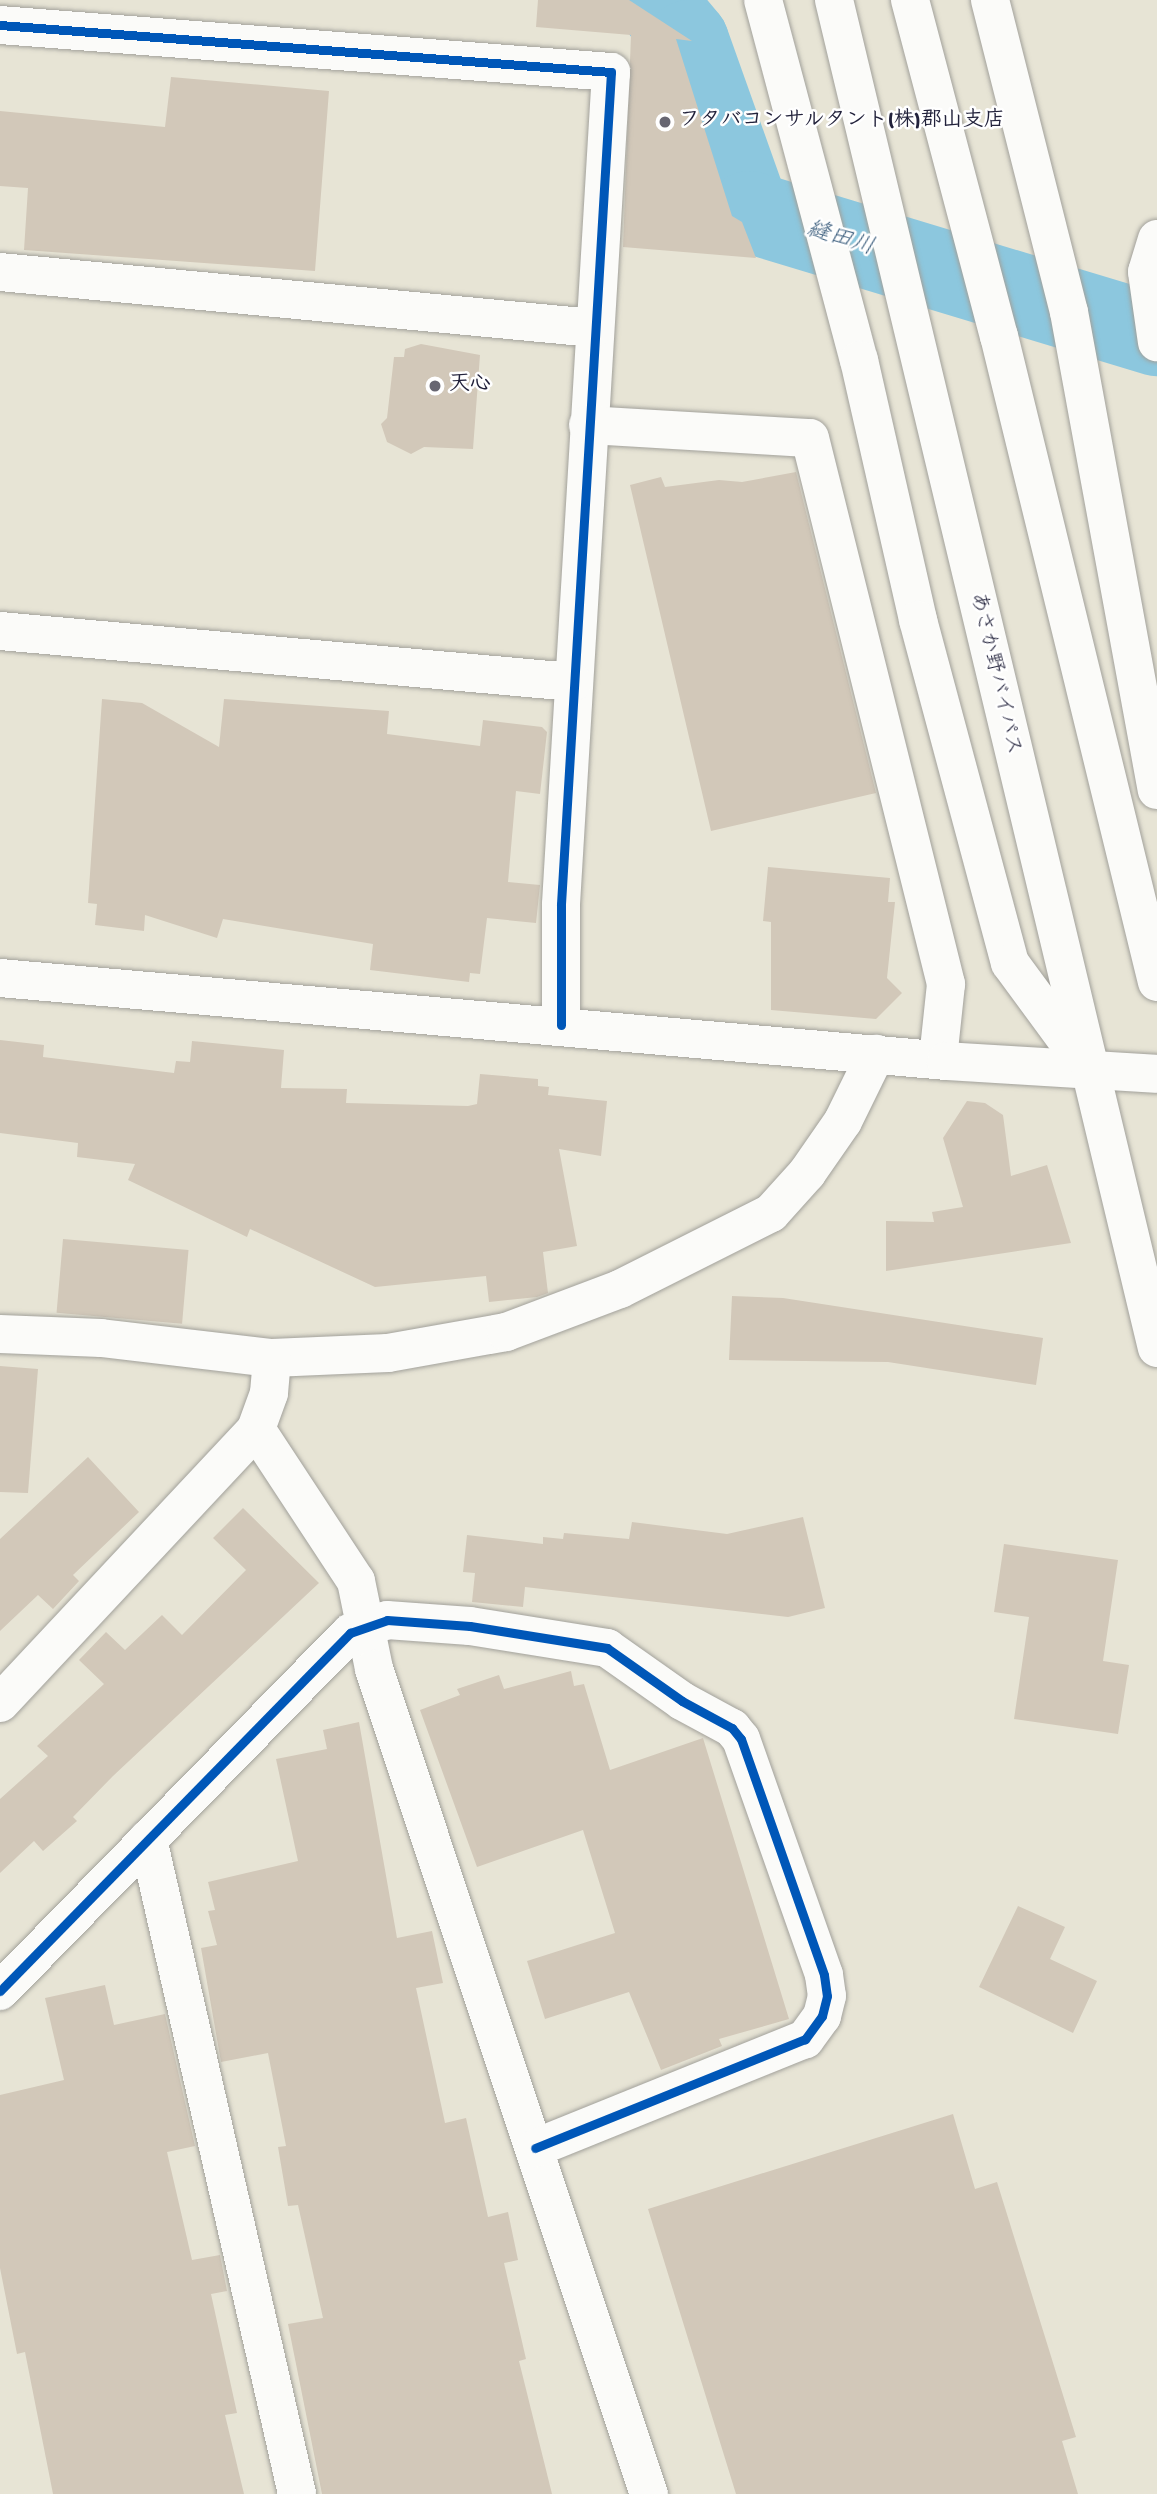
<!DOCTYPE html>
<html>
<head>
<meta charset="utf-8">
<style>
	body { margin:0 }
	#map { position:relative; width:1157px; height:2494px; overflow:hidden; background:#e7e4d5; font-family:"Gochi Hand","Klee One",sans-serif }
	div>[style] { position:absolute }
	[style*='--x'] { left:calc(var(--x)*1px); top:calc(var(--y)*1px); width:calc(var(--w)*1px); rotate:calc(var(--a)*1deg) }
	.river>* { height:82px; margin:-41px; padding:0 41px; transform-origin:41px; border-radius:41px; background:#8cc7de }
	.building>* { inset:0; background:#d2c8b9; transform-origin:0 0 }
	.roads { filter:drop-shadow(0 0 2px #a2a19b) drop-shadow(0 0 2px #a2a19b) }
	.minor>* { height:38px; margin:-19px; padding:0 19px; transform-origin:19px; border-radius:19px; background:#fbfbf9 }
	.tertiary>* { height:38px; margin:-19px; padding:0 19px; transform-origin:19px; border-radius:19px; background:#fbfbf9 }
	.trunk>* { height:38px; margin:-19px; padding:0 19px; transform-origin:19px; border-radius:19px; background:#fbfbf9 }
	.cycleway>* { height:9px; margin:-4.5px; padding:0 4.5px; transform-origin:4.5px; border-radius:4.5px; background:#0057b8 }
	.dots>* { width:19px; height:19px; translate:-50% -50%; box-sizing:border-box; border:4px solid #fff; border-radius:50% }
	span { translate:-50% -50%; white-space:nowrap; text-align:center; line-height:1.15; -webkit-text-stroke:5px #fff; paint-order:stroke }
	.poi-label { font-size:21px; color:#22223b; font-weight:700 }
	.left { translate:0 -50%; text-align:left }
	.street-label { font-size:21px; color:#22223b }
	.water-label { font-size:23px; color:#3d5f7e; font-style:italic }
</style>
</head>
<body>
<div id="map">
	<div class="river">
		<div style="--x:654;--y:0;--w:53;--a:50.3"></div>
		<div style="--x:688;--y:41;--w:182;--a:70.4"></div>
		<div style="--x:749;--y:212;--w:426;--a:16.8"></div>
	</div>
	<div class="building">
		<div style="clip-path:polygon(538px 0,629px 0,692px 41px,676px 39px,732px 216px,742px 222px,756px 258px,623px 247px,631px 35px,536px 27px)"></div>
		<div style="clip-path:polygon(171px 77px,329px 91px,315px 271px,24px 250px,28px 188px,0 186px,0 111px,165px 127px)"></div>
		<div style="clip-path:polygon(421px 344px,480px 355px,473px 449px,424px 447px,411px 454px,387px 442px,381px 424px,387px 418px,394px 357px,404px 357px,405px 349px)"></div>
		<div style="clip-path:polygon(796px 472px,876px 793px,711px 831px,630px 485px,661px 477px,665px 487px,719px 480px,742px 482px)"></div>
		<div style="clip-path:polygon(102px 699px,142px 703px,219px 747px,224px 699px,389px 711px,387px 734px,480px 746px,483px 720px,542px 727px,547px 732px,540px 794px,516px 791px,508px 882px,540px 885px,536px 923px,487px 918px,480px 974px,470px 973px,469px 982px,370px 970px,373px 944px,223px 919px,217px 938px,145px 915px,144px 931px,95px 925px,97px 904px,88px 903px)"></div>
		<div style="clip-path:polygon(768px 867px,890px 878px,888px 902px,895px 902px,887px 978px,902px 993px,876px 1019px,771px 1010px,771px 922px,763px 921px)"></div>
		<div style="clip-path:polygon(0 1040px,44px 1045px,43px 1057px,174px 1073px,176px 1061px,190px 1062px,192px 1041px,284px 1050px,281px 1088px,347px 1089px,346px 1103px,468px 1106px,477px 1104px,480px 1074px,538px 1079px,538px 1086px,549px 1087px,548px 1095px,607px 1101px,601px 1156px,559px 1149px,577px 1246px,543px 1252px,548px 1293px,537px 1297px,489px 1302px,486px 1276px,375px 1287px,250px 1229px,247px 1237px,128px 1180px,135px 1164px,77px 1157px,78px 1143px,0 1133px)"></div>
		<div style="clip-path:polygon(967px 1101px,985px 1103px,1003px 1115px,1011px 1176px,1047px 1165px,1071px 1243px,886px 1271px,886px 1221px,934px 1222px,932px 1212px,963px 1207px,943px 1138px)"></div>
		<div style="left:63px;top:1239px;width:126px;height:74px;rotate:5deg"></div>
		<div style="clip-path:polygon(732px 1296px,783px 1298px,1043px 1338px,1036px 1385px,888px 1362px,729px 1360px)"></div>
		<div style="clip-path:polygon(0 1366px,38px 1369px,28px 1493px,0 1492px)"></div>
		<div style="clip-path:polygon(88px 1457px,139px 1512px,73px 1575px,79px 1581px,53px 1609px,38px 1595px,0 1631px,0 1539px)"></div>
		<div style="clip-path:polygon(243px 1508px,319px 1583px,113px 1776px,73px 1817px,77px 1821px,43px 1851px,34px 1841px,0 1873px,0 1799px,48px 1756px,37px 1746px,104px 1684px,79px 1660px,106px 1632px,125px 1650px,162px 1615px,182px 1635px,246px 1570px,213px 1538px)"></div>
		<div style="clip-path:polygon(803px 1517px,825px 1608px,788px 1617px,525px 1587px,523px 1607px,472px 1602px,475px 1573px,463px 1572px,467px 1535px,543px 1544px,543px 1537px,563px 1539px,564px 1533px,629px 1539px,632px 1522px,727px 1534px)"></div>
		<div style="clip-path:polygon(1004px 1544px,1118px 1560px,1103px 1661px,1129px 1665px,1118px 1734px,1014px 1719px,1029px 1617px,994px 1612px)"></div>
		<div style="clip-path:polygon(571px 1671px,574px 1686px,584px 1684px,610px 1770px,703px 1738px,789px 2019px,719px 2039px,722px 2046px,661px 2070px,629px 1992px,545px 2019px,527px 1961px,615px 1933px,583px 1830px,477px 1867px,420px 1710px,460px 1695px,457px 1689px,499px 1675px,504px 1689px)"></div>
		<div style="clip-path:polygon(359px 1722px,397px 1938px,432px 1931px,443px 1983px,416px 1988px,445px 2123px,466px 2118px,488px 2217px,508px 2212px,518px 2260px,504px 2263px,526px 2359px,519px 2361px,552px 2494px,322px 2494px,288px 2324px,323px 2318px,298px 2205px,288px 2206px,278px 2147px,286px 2146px,268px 2053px,221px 2062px,201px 1948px,217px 1945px,208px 1911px,215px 1910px,208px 1882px,298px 1861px,276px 1759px,327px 1749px,323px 1730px)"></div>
		<div style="clip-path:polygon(1018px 1906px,1065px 1927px,1050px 1959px,1097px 1981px,1073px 2033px,979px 1987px)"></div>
		<div style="clip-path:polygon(105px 1985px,114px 2025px,165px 2014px,195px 2146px,167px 2152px,192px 2260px,220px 2255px,227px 2291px,211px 2294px,237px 2413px,225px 2415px,244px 2494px,53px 2494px,25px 2352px,17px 2354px,0 2268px,0 2095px,64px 2080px,45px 1998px)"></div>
		<div style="clip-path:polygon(953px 2114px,975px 2189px,997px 2182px,1076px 2437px,1062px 2441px,1078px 2494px,736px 2494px,648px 2209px)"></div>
	</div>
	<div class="roads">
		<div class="minor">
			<div style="--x:0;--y:25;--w:613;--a:4.4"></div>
			<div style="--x:611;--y:72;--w:834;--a:93.44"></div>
			<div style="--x:561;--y:905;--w:120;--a:90"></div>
			<div style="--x:1157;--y:239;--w:34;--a:107"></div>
			<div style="--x:1147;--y:272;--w:71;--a:81.9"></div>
			<div style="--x:0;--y:272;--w:596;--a:5.39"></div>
			<div style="--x:588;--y:425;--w:222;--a:3.4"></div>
			<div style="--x:810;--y:438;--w:563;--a:76.01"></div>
			<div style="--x:946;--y:984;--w:75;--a:96.1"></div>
			<div style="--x:0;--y:631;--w:575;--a:5.09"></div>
			<div style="--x:0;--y:1334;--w:101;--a:2.3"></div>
			<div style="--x:101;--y:1338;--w:172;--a:6.7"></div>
			<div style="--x:272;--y:1358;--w:116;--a:-2.5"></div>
			<div style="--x:388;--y:1353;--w:120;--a:-10.1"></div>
			<div style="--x:506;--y:1332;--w:122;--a:-20.7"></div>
			<div style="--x:620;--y:1289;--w:169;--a:-26.7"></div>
			<div style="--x:771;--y:1213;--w:54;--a:-48"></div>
			<div style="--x:807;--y:1173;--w:63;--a:-55.3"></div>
			<div style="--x:843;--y:1121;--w:75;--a:-63.8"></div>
			<div style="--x:256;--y:1429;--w:182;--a:56.7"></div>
			<div style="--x:356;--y:1581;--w:90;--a:78.4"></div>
			<div style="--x:374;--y:1669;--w:870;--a:71.57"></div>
			<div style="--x:0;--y:1703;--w:375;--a:-46.9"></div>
			<div style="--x:256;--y:1429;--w:38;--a:-70"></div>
			<div style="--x:269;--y:1393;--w:35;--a:-85"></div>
			<div style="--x:148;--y:1839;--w:672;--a:77.18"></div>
			<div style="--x:0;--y:1991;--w:501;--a:-45.65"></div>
			<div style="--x:350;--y:1633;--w:39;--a:-19"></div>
			<div style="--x:387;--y:1620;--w:83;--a:4.1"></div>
			<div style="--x:470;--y:1626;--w:139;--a:9.1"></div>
			<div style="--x:607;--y:1648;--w:92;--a:35.2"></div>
			<div style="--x:682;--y:1701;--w:57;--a:28.4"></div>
			<div style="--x:732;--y:1728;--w:14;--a:51"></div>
			<div style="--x:741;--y:1739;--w:250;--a:70.6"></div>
			<div style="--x:824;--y:1975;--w:21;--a:82"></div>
			<div style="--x:827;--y:1996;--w:21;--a:104"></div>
			<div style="--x:822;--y:2016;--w:29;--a:126"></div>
			<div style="--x:805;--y:2039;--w:291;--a:158"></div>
		</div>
		<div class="tertiary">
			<div style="--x:0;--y:978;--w:950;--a:5.01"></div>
			<div style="--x:946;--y:1061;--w:211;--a:3.5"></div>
		</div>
		<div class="trunk">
			<div style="--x:763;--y:0;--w:373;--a:75.1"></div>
			<div style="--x:859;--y:360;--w:267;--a:77.2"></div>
			<div style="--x:918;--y:620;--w:355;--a:75"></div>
			<div style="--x:1010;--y:963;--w:112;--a:53.7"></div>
			<div style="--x:834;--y:0;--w:1386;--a:76.53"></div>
			<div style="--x:910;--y:0;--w:348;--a:75.2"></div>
			<div style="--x:999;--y:336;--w:665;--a:76.26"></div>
			<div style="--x:990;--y:0;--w:322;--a:75.8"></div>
			<div style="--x:1069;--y:312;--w:486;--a:79.6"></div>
		</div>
	</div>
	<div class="cycleway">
		<div style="--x:0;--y:25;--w:613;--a:4.4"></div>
		<div style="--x:611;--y:72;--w:834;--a:93.44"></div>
		<div style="--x:561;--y:905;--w:120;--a:90"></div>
		<div style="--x:0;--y:1991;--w:501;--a:-45.65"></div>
		<div style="--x:350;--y:1633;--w:39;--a:-19"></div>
		<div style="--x:387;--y:1620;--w:83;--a:4.1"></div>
		<div style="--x:470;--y:1626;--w:139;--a:9.1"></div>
		<div style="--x:607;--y:1648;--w:92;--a:35.2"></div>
		<div style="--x:682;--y:1701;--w:57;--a:28.4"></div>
		<div style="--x:732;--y:1728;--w:14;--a:51"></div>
		<div style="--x:741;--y:1739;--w:250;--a:70.6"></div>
		<div style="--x:824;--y:1975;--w:21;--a:82"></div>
		<div style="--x:827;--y:1996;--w:21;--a:104"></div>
		<div style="--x:822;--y:2016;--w:29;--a:126"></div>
		<div style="--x:805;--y:2039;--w:291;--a:158"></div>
	</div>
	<div class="dots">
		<div style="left:665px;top:122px;background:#676671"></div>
		<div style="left:435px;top:386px;background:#676671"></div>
	</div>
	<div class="poi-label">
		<span class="left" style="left:679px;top:122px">フタバコンサルタント(株)郡山支店</span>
		<span class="left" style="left:449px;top:386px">天心</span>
	</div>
	<div class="street-label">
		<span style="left:994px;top:674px;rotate:77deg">あさか野バイパス</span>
	</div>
	<div class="water-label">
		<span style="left:840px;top:240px;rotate:17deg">縫田川</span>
	</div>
</div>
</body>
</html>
